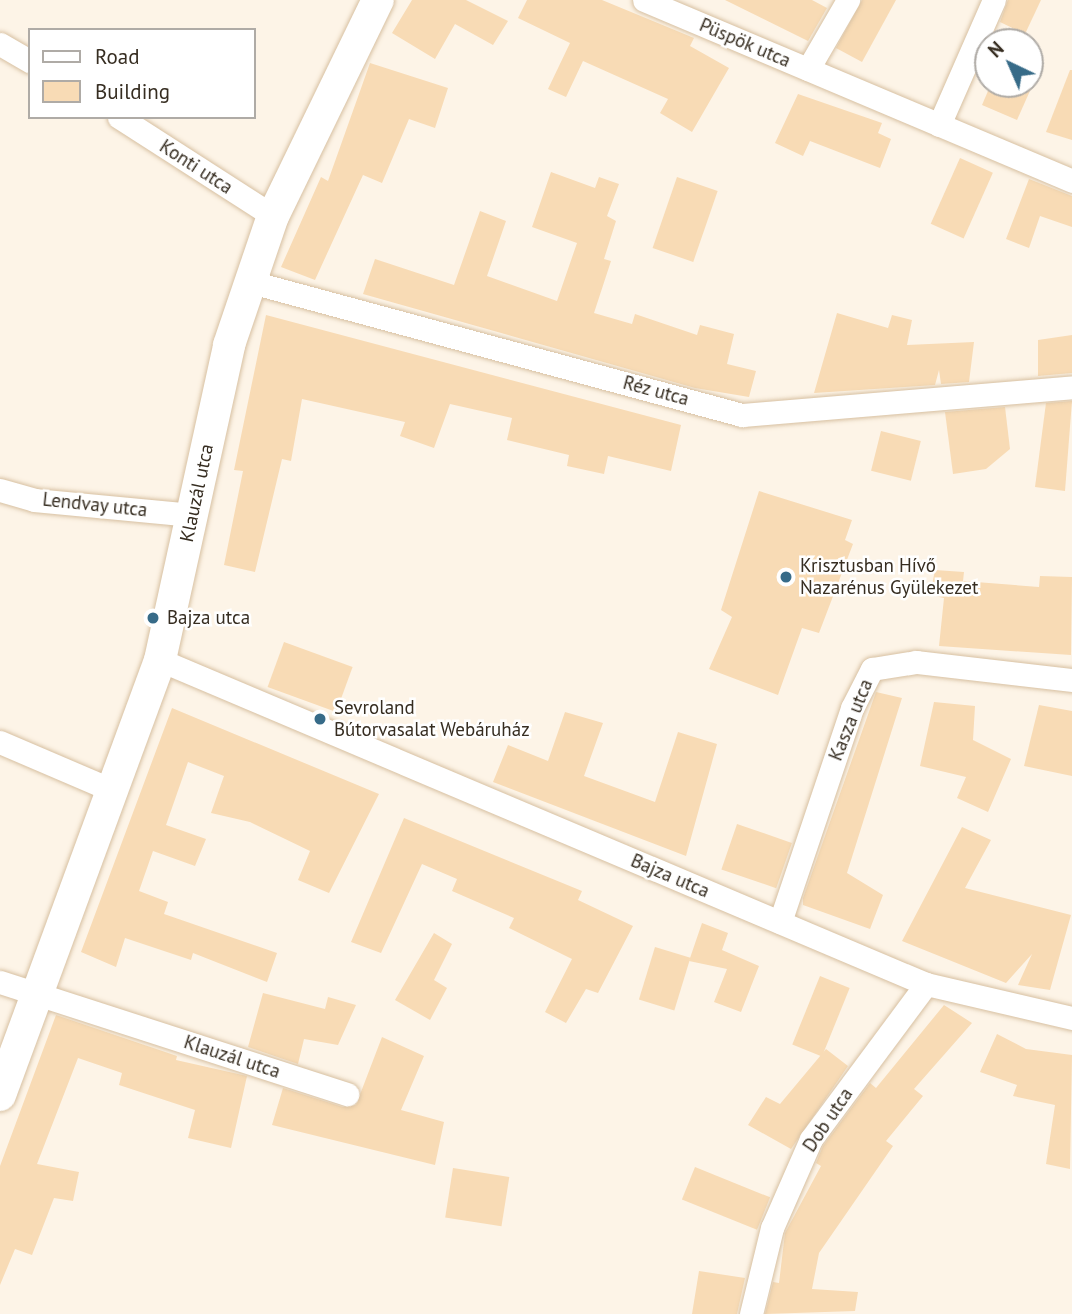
<!DOCTYPE html>
<html>
<head>
<meta charset="utf-8">
<style>
	body { margin:0 }
	#map { position:relative; width:1072px; height:1314px; overflow:hidden; background:#fdf4e7; font-family:"PT Sans",sans-serif }
	div>[style] { position:absolute }
	[style*='--x'] { left:calc(var(--x)*1px); top:calc(var(--y)*1px); width:calc(var(--w)*1px); rotate:calc(var(--a)*1deg) }
	.building>* { inset:0; background:#f8dbb5; transform-origin:0 0 }
	.roads { filter:drop-shadow(0 0 2px #d7c0a1) drop-shadow(0 0 2px #d7c0a1) }
	.street>* { height:23px; margin:-11.5px; padding:0 11.5px; transform-origin:11.5px; border-radius:11.5px; background:#fff }
	.secondary>* { height:32px; margin:-16px; padding:0 16px; transform-origin:16px; border-radius:16px; background:#fff }
	.dots>* { width:19px; height:19px; translate:-50% -50%; box-sizing:border-box; border:4px solid #fff; border-radius:50% }
	span { translate:-50% -50%; white-space:nowrap; text-align:center; line-height:1.15; -webkit-text-stroke:5px #fff; paint-order:stroke }
	.street-label { font-size:19px; color:#362d21 }
	.poi-label { font-size:19px; color:#362d21 }
	.left { translate:0 -50%; text-align:left }
	.legend { position:absolute; left:28px; top:28px; width:228px; height:91px; box-sizing:border-box; background:#fff; border:2px solid #afaba6; margin:0; padding:9px 12px; list-style:none; font-size:21px; color:#362d21 }
	.legend li { display:flex; align-items:center; gap:14px; height:35px }
	.legend b { width:35px; border:2px solid #afaba6 }
	.north { position:absolute; left:974px; top:28px; width:70px; height:70px; box-sizing:border-box; background:#fff; border:2px solid #afaba6; border-radius:50%; rotate:316deg; font-size:19px; font-weight:700; line-height:28px; text-align:center; color:#362d21 }
	.north::after { content:''; display:block; margin:auto; width:24px; height:32px; background:#376b88; clip-path:polygon(50% 0,100% 100%,50% 72%,0 100%) }
</style>
</head>
<body>
<div id="map">
	<div class="building">
		<div style="clip-path:polygon(412px 0,466px 0,508px 21px,493px 45px,455px 24px,435px 59px,392px 33px)"></div>
		<div style="clip-path:polygon(527px 0,602px 0,694px 38px,690px 46px,729px 68px,692px 132px,660px 113px,668px 99px,583px 61px,566px 97px,548px 89px,570px 43px,518px 18px)"></div>
		<div style="clip-path:polygon(725px 0,812px 0,827px 8px,808px 41px)"></div>
		<div style="clip-path:polygon(862px 0,896px 0,862px 62px,836px 48px)"></div>
		<div style="clip-path:polygon(1008px 0,1041px 0,1025px 34px,1000px 22px)"></div>
		<div style="clip-path:polygon(370px 63px,448px 88px,435px 128px,409px 119px,382px 183px,363px 175px,315px 280px,281px 267px,321px 177px,328px 181px)"></div>
		<div style="clip-path:polygon(1070px 70px,1072px 70px,1072px 140px,1046px 132px)"></div>
		<div style="clip-path:polygon(991px 84px,1033px 84px,1017px 120px,982px 105px)"></div>
		<div style="clip-path:polygon(798px 94px,882px 123px,878px 133px,891px 139px,880px 168px,810px 141px,803px 156px,775px 143px)"></div>
		<div style="left:960px;top:158px;width:36px;height:72px;rotate:24deg"></div>
		<div style="clip-path:polygon(551px 172px,595px 188px,599px 177px,619px 184px,607px 216px,616px 221px,604px 259px,611px 261px,594px 313px,632px 324px,635px 314px,697px 335px,700px 325px,734px 334px,727px 364px,756px 371px,749px 397px,695px 388px,363px 294px,375px 259px,454px 285px,480px 211px,506px 221px,487px 276px,557px 301px,577px 243px,532px 227px)"></div>
		<div style="left:677px;top:177px;width:43px;height:75px;rotate:19deg"></div>
		<div style="clip-path:polygon(1029px 179px,1072px 196px,1072px 227px,1040px 216px,1029px 248px,1006px 239px)"></div>
		<div style="clip-path:polygon(837px 313px,888px 328px,892px 315px,912px 320px,907px 345px,974px 342px,969px 382px,941px 384px,939px 370px,935px 385px,814px 393px)"></div>
		<div style="clip-path:polygon(266px 315px,681px 425px,671px 471px,608px 456px,604px 474px,567px 466px,569px 455px,507px 440px,512px 418px,450px 404px,434px 448px,400px 436px,405px 422px,302px 399px,291px 461px,282px 459px,255px 572px,224px 565px,243px 471px,234px 470px)"></div>
		<div style="clip-path:polygon(1072px 335px,1072px 373px,1038px 376px,1038px 340px)"></div>
		<div style="clip-path:polygon(1072px 401px,1065px 491px,1035px 487px,1046px 403px)"></div>
		<div style="clip-path:polygon(1005px 407px,1010px 449px,986px 469px,953px 474px,945px 412px)"></div>
		<div style="left:881px;top:431px;width:41px;height:41px;rotate:14deg"></div>
		<div style="clip-path:polygon(759px 491px,852px 520px,845px 540px,853px 544px,819px 633px,802px 628px,778px 695px,709px 669px,732px 617px,721px 610px)"></div>
		<div style="clip-path:polygon(935px 570px,964px 572px,963px 581px,1039px 587px,1040px 576px,1072px 577px,1071px 655px,939px 646px,944px 598px,930px 595px)"></div>
		<div style="left:284px;top:642px;width:73px;height:48px;rotate:20deg"></div>
		<div style="clip-path:polygon(876px 692px,902px 698px,847px 873px,883px 895px,870px 929px,803px 905px,803px 898px)"></div>
		<div style="clip-path:polygon(934px 702px,975px 706px,973px 740px,1011px 759px,988px 812px,957px 798px,966px 777px,920px 766px)"></div>
		<div style="clip-path:polygon(1039px 705px,1072px 711px,1072px 776px,1024px 766px)"></div>
		<div style="clip-path:polygon(172px 708px,379px 794px,329px 893px,298px 880px,310px 851px,250px 822px,211px 813px,224px 776px,188px 762px,166px 825px,206px 839px,195px 866px,153px 851px,139px 891px,168px 902px,164px 914px,277px 953px,267px 982px,193px 953px,191px 960px,125px 938px,116px 967px,81px 952px)"></div>
		<div style="clip-path:polygon(565px 712px,603px 723px,584px 776px,655px 802px,678px 732px,717px 744px,686px 856px,493px 782px,508px 745px,548px 761px)"></div>
		<div style="clip-path:polygon(404px 818px,582px 891px,578px 900px,633px 926px,598px 993px,586px 989px,566px 1023px,545px 1012px,572px 959px,509px 928px,514px 918px,452px 891px,457px 879px,422px 864px,381px 953px,351px 942px)"></div>
		<div style="left:737px;top:824px;width:58px;height:48px;rotate:19deg"></div>
		<div style="clip-path:polygon(962px 827px,991px 840px,965px 888px,1071px 915px,1050px 990px,1018px 985px,1032px 954px,1006px 983px,902px 941px)"></div>
		<div style="clip-path:polygon(702px 923px,728px 933px,722px 950px,759px 966px,741px 1012px,714px 1002px,727px 969px,689px 961px)"></div>
		<div style="clip-path:polygon(434px 933px,452px 944px,434px 980px,447px 988px,430px 1020px,395px 1000px)"></div>
		<div style="left:655px;top:947px;width:37px;height:55px;rotate:17deg"></div>
		<div style="left:820px;top:976px;width:32px;height:74px;rotate:22deg"></div>
		<div style="clip-path:polygon(263px 993px,325px 1009px,328px 997px,356px 1005px,338px 1045px,304px 1039px,298px 1064px,248px 1047px)"></div>
		<div style="clip-path:polygon(944px 1005px,972px 1023px,914px 1089px,923px 1096px,886px 1141px,893px 1146px,819px 1253px,812px 1289px,858px 1292px,855px 1311px,765px 1314px,773px 1282px,779px 1283px,785px 1233px,821px 1166px,816px 1163px,823px 1146px,870px 1083px,876px 1088px)"></div>
		<div style="clip-path:polygon(56px 1015px,177px 1056px,176px 1060px,247px 1076px,231px 1148px,188px 1138px,195px 1110px,119px 1085px,122px 1073px,78px 1058px,37px 1164px,79px 1172px,73px 1201px,54px 1198px,32px 1255px,15px 1249px,0 1285px,0 1166px)"></div>
		<div style="clip-path:polygon(997px 1034px,1026px 1049px,1072px 1055px,1070px 1169px,1046px 1164px,1055px 1105px,1013px 1096px,1017px 1085px,980px 1072px)"></div>
		<div style="clip-path:polygon(382px 1037px,424px 1056px,401px 1110px,444px 1122px,435px 1165px,272px 1125px,283px 1088px,343px 1107px,356px 1105px)"></div>
		<div style="clip-path:polygon(826px 1049px,848px 1066px,791px 1149px,748px 1125px,766px 1097px,780px 1104px)"></div>
		<div style="left:695px;top:1167px;width:81px;height:35px;rotate:22deg"></div>
		<div style="left:453px;top:1168px;width:57px;height:50px;rotate:9deg"></div>
		<div style="clip-path:polygon(699px 1271px,745px 1278px,737px 1314px,692px 1314px)"></div>
	</div>
	<div class="roads">
		<div class="street">
			<div style="--x:644;--y:0;--w:465;--a:22.9"></div>
			<div style="--x:0;--y:44;--w:34;--a:30"></div>
			<div style="--x:808;--y:69;--w:80;--a:-59.9"></div>
			<div style="--x:119;--y:117;--w:183;--a:32.7"></div>
			<div style="--x:939;--y:125;--w:137;--a:-66.3"></div>
			<div style="--x:251;--y:282;--w:509;--a:15.16"></div>
			<div style="--x:742;--y:415;--w:331;--a:-4.8"></div>
			<div style="--x:0;--y:490;--w:35;--a:16"></div>
			<div style="--x:34;--y:500;--w:159;--a:5.4"></div>
			<div style="--x:160;--y:660;--w:832;--a:22.93"></div>
			<div style="--x:926;--y:984;--w:150;--a:13.1"></div>
			<div style="--x:0;--y:742;--w:122;--a:23.2"></div>
			<div style="--x:780;--y:922;--w:226;--a:-71.4"></div>
			<div style="--x:852;--y:708;--w:44;--a:-62.9"></div>
			<div style="--x:872;--y:669;--w:45;--a:-9"></div>
			<div style="--x:916;--y:662;--w:157;--a:6.6"></div>
			<div style="--x:0;--y:982;--w:365;--a:17.9"></div>
			<div style="--x:751;--y:1314;--w:89;--a:-76.3"></div>
			<div style="--x:772;--y:1228;--w:97;--a:-66.3"></div>
			<div style="--x:811;--y:1139;--w:193;--a:-53.4"></div>
		</div>
		<div class="secondary">
			<div style="--x:0;--y:1095;--w:463;--a:-69.8"></div>
			<div style="--x:160;--y:660;--w:322;--a:-77.6"></div>
			<div style="--x:229;--y:345;--w:136;--a:-71.2"></div>
			<div style="--x:273;--y:216;--w:240;--a:-64.1"></div>
		</div>
	</div>
	<div class="dots">
		<div style="left:786px;top:577px;background:#376b88"></div>
		<div style="left:153px;top:618px;background:#376b88"></div>
		<div style="left:320px;top:719px;background:#376b88"></div>
	</div>
	<div class="street-label">
		<span style="left:745px;top:43px;rotate:23deg">Püspök utca</span>
		<span style="left:196px;top:167px;rotate:33deg">Konti utca</span>
		<span style="left:656px;top:391px;rotate:15deg">Réz utca</span>
		<span style="left:197px;top:493px;rotate:-78deg">Klauzál utca</span>
		<span style="left:95px;top:505px;rotate:6deg">Lendvay utca</span>
		<span style="left:851px;top:720px;rotate:-68deg">Kasza utca</span>
		<span style="left:670px;top:876px;rotate:23deg">Bajza utca</span>
		<span style="left:232px;top:1057px;rotate:18deg">Klauzál utca</span>
		<span style="left:828px;top:1120px;rotate:-56deg">Dob utca</span>
	</div>
	<div class="poi-label">
		<span class="left" style="left:800px;top:577px">Krisztusban Hívő<br>Nazarénus Gyülekezet</span>
		<span class="left" style="left:167px;top:618px">Bajza utca</span>
		<span class="left" style="left:334px;top:719px">Sevroland<br>Bútorvasalat Webáruház</span>
	</div>
	<ul class="legend">
	<li><b style="height:9px;background:#fff"></b>Road</li>
	<li><b style="height:19px;background:#f8dbb5"></b>Building</li>
	</ul>
	<div class="north">N</div>
</div>
</body>
</html>
